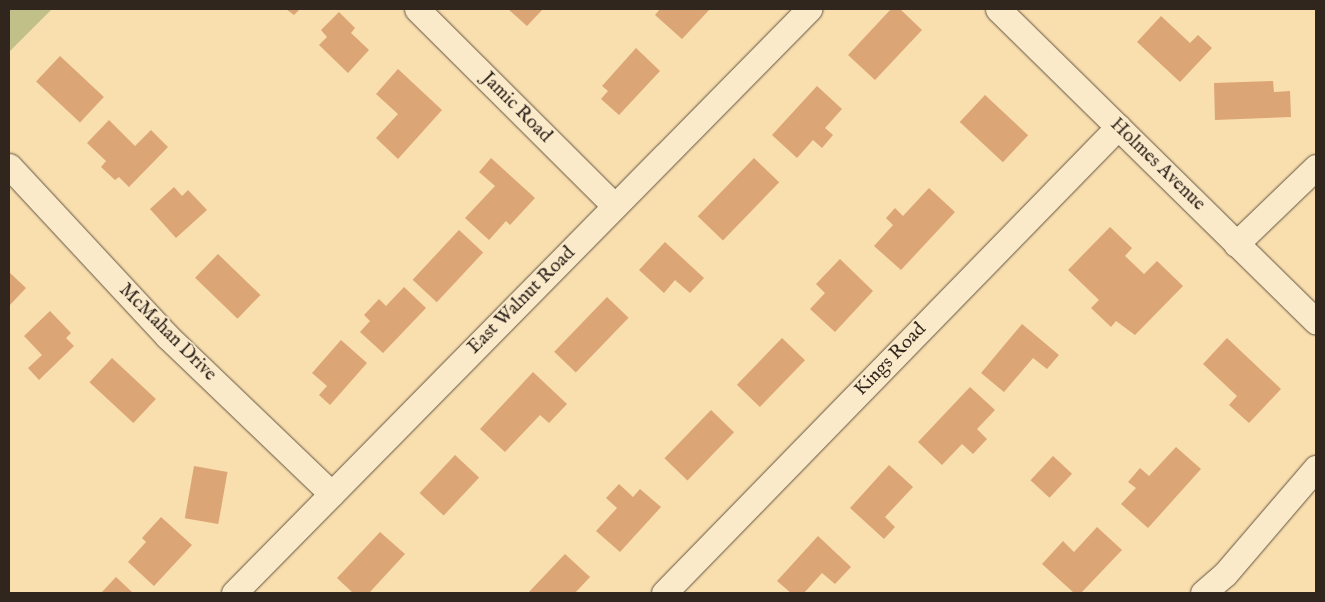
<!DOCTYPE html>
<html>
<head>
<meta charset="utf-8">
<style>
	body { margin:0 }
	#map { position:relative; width:1325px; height:602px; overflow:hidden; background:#f9deae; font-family:"IM FELL English",serif }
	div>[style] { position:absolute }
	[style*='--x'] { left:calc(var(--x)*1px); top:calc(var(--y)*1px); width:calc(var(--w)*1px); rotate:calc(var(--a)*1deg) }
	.green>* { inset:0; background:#c0c088 }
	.building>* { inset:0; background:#dca576; transform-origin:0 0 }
	.roads { filter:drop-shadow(0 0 1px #625442) drop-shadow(0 0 1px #625442) }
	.minor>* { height:25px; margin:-12.5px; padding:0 12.5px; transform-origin:12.5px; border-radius:12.5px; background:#fbeaca }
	span { translate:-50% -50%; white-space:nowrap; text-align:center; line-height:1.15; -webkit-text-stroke:4px #fbeaca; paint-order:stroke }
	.street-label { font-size:19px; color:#30261e }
	.frame { position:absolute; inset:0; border:10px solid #30261e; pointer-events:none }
</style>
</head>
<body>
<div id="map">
	<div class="green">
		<div style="clip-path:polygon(9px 9px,52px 9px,9px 52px)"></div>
	</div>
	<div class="building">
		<div style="clip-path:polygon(286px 9px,300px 9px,294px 15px)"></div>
		<div style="clip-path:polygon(508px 9px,543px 9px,527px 26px)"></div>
		<div style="clip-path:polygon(660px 9px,710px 9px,682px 39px,655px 15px)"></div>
		<div style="clip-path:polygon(891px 9px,900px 9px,922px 30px,875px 80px,848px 55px)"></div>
		<div style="clip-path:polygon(339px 12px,355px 28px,351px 33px,369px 50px,348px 73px,319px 45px,327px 37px,321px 30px)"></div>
		<div style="clip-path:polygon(1161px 16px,1190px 43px,1198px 35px,1212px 48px,1180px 82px,1137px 42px)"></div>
		<div style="clip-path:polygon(636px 48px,660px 71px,619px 115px,601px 99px,608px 91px,602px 86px)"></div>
		<div style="left:60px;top:56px;width:60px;height:35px;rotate:43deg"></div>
		<div style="clip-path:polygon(398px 69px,442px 110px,398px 159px,376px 138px,398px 114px,376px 94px)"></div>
		<div style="clip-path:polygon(1273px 81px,1274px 92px,1290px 91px,1291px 117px,1215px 120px,1214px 83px)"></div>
		<div style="clip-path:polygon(817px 86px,842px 109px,825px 128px,833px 135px,822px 148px,813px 140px,797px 158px,772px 135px)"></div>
		<div style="left:985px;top:95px;width:59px;height:37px;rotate:43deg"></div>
		<div style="clip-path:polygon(109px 120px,135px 146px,151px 130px,168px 147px,129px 187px,119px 177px,115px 180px,101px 167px,106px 161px,87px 143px)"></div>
		<div style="clip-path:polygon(491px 158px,535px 198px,510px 225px,506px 221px,489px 240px,465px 218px,495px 186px,479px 172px)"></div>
		<div style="left:754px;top:158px;width:35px;height:81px;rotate:44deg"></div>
		<div style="clip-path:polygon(174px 187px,182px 196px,188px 190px,207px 210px,176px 238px,150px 209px)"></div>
		<div style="clip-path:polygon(929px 188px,955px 212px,901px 270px,874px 246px,893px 225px,886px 218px,895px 208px,903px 216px)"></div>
		<div style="clip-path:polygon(1110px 227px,1132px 248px,1125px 256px,1144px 274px,1157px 261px,1183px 286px,1135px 335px,1116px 321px,1111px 327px,1091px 308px,1099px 300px,1068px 270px)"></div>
		<div style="left:459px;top:230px;width:33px;height:68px;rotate:43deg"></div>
		<div style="clip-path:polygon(665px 242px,704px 278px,690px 293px,675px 280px,664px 293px,639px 270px)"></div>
		<div style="left:218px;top:254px;width:59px;height:33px;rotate:44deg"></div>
		<div style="clip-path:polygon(840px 259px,873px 291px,835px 332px,810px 309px,825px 293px,816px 284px)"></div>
		<div style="clip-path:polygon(9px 272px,26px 288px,9px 306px)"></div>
		<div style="clip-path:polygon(404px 287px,426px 308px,383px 353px,360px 332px,370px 321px,364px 315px,379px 299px,386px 306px)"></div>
		<div style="left:607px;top:297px;width:30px;height:76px;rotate:44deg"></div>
		<div style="clip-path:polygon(50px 311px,71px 333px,66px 338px,74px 346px,39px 380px,28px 368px,42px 355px,24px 336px)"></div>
		<div style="clip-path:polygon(1022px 324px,1059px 355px,1047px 369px,1033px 358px,1004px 392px,981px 373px)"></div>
		<div style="left:782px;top:338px;width:32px;height:65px;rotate:44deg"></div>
		<div style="clip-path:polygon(1227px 338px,1281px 389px,1249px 423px,1229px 405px,1237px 396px,1203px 364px)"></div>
		<div style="clip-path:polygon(341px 340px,367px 363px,330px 405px,319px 395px,327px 386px,312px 373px)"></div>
		<div style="left:112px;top:358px;width:60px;height:33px;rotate:43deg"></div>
		<div style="clip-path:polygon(533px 372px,567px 404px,549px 423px,540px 415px,505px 452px,480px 429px)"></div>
		<div style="clip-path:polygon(970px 387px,995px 410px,977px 429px,987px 439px,973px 454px,962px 444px,942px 465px,918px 442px)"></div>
		<div style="left:711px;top:410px;width:32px;height:67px;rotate:44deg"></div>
		<div style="clip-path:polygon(1176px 447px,1201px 469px,1148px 528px,1121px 504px,1136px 488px,1128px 482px,1140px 468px,1149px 476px)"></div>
		<div style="left:455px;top:455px;width:33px;height:52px;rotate:43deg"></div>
		<div style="left:1053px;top:456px;width:26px;height:33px;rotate:43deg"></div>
		<div style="clip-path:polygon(889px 465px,913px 487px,885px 517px,895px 527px,884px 539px,850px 508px)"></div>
		<div style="left:194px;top:466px;width:34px;height:53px;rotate:10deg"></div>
		<div style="clip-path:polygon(619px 484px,633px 497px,640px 489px,661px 507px,620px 552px,596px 531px,617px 508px,606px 498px)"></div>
		<div style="clip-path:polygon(161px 517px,192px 545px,154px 586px,128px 562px,146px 542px,142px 538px)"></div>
		<div style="clip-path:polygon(1097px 527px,1122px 550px,1081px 593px,1074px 593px,1042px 564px,1063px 541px,1074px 552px)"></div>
		<div style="clip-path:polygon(380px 532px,405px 554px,369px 593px,353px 593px,337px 578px)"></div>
		<div style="clip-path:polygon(818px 536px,851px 567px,835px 584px,822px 573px,804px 593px,791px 593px,777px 581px)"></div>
		<div style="clip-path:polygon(565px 554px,590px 577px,575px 593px,528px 593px)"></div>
		<div style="clip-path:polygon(116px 577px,133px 593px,101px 593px)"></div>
	</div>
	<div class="roads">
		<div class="minor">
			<div style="--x:417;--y:9;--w:279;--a:44.9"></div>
			<div style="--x:998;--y:9;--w:446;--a:44.5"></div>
			<div style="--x:9;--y:166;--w:232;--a:47.1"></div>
			<div style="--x:167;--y:336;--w:228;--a:43.8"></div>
			<div style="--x:1236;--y:244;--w:111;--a:-43.9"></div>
			<div style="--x:234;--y:593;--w:820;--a:-45.44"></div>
			<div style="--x:664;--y:593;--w:651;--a:-45.75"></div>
			<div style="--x:1203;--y:593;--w:29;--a:-41"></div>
			<div style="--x:1225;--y:574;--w:140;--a:-49.4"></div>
		</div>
	</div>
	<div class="street-label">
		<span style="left:516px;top:108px;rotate:45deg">Jamic Road</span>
		<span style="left:1157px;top:165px;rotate:44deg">Holmes Avenue</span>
		<span style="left:522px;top:301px;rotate:-45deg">East Walnut Road</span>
		<span style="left:167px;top:333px;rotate:45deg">McMahan Drive</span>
		<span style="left:891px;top:360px;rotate:-46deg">Kings Road</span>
	</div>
	<div class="frame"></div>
</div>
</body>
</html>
